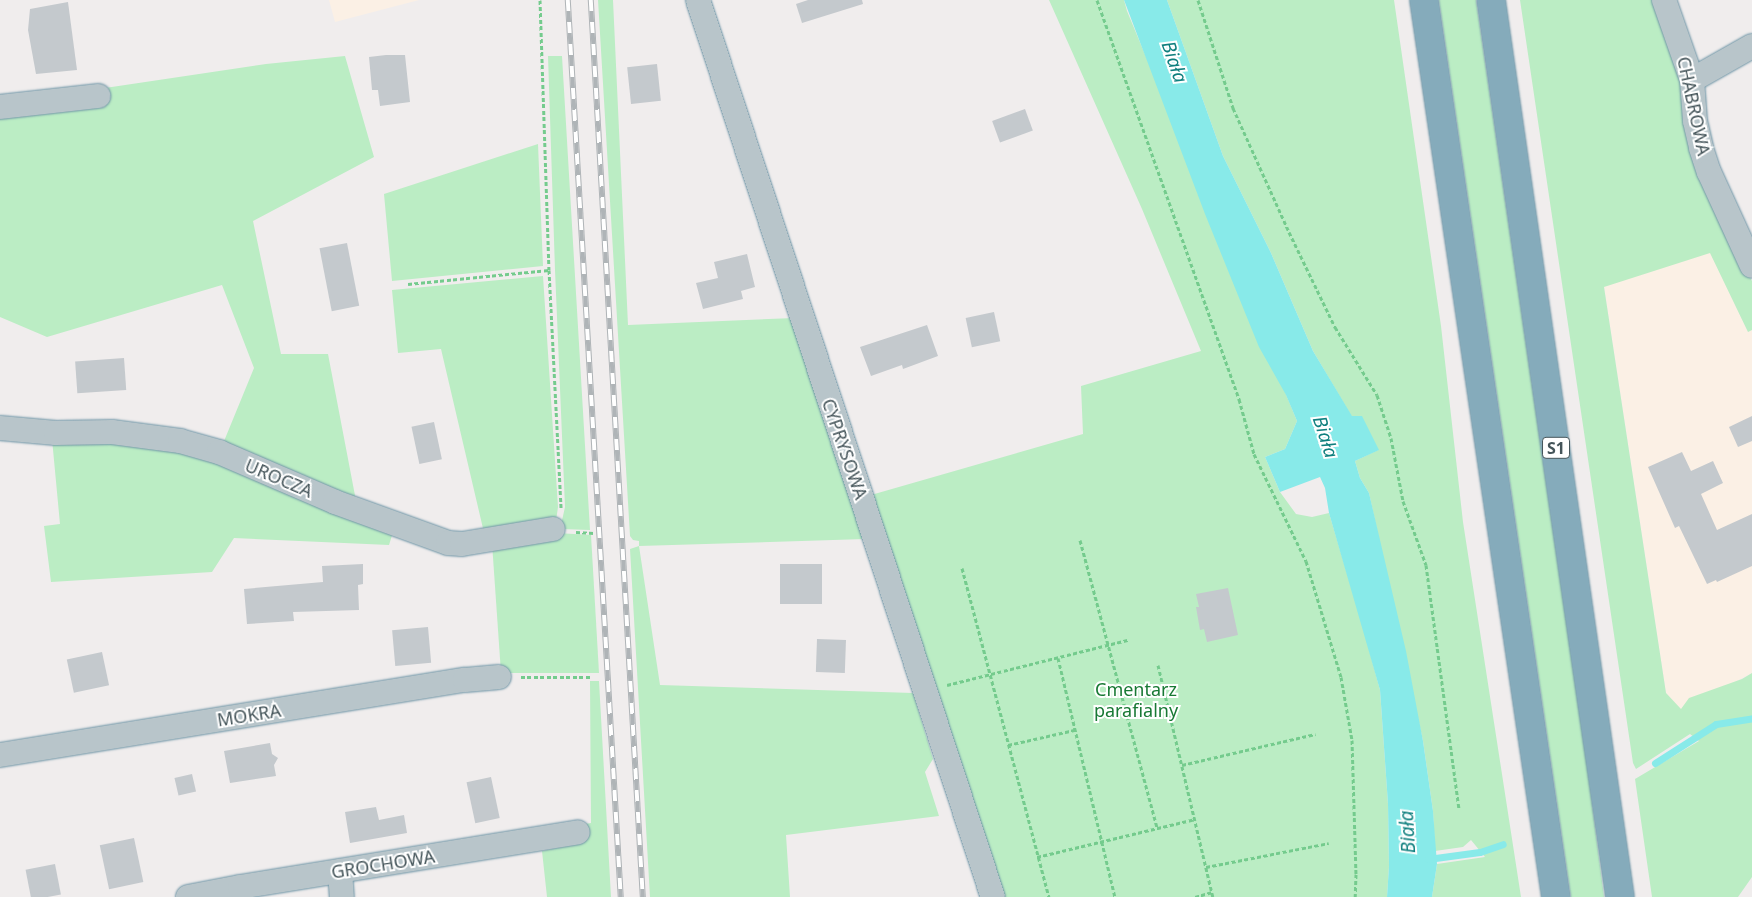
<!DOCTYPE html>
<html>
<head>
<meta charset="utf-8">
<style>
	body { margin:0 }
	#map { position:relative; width:1752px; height:897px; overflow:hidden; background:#f0eded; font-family:"Noto Sans",sans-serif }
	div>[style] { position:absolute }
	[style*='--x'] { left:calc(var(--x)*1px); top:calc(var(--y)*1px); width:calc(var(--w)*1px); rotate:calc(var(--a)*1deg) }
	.commercial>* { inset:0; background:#fbf0e5 }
	.green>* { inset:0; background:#bbedc4 }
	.water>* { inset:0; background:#88eae9 }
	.stream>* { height:7px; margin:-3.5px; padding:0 3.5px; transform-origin:3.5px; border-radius:3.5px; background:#88eae9 }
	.building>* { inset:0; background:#c4c9cd; transform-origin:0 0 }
	.path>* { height:3px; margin-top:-1.5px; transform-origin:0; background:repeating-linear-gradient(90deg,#74cb8d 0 4px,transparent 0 6.5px) }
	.roads { filter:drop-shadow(0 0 1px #7096a7) drop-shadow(0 0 1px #7096a7) }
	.minor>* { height:24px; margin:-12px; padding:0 12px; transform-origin:12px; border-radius:12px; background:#b8c5ca }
	.highway>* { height:28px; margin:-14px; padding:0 14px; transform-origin:14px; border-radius:14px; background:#85abbb }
	.rail>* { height:5.5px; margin-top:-2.75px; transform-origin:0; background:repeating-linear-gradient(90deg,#fff 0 11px,#afb4b7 0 22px); box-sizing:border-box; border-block:1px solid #afb4b7 }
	span { translate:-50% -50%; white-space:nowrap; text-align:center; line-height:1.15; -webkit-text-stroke:4px #fff; paint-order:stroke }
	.shield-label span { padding:1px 4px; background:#fff; border:1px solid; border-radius:4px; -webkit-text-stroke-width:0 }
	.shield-label { font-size:16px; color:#45555a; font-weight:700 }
	.street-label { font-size:18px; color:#45555a }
	.park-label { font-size:18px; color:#187934 }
	.water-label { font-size:19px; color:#0f7f7e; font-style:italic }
</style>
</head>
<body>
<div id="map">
	<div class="commercial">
		<div style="clip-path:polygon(329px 0,419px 0,335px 22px)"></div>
		<div style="clip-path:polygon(1710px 252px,1748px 332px,1752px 330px,1752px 673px,1681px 710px,1666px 693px,1604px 286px)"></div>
	</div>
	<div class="green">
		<div style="clip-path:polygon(598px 0,613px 0,628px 325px,794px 318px,865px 539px,639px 546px,660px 685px,913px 693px,933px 759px,925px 772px,939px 816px,786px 835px,790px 897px,650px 897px,630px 549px,639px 546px,639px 541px,633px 540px,630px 536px)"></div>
		<div style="clip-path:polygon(1049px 0,1124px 0,1127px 11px,1297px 421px,1285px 449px,1265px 457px,1280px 492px,1296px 514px,1312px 517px,1329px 513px,1362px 624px,1380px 690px,1388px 804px,1389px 866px,1387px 897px,1003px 897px,896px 565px,871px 495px,1083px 434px,1081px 386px,1201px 351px,1142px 209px)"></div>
		<div style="clip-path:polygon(1167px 0,1394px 0,1441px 326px,1463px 522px,1521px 897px,1432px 897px,1437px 864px,1485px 857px,1471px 840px,1463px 847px,1435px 851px,1433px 811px,1423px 741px,1369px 493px,1360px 478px,1355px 461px,1378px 450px,1352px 417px,1313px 351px,1271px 253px,1223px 156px)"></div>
		<div style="clip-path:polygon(1439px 0,1476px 0,1587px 764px,1604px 897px,1571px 897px)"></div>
		<div style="clip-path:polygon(1520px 0,1660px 0,1736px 251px,1752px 281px,1752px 330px,1748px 332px,1710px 253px,1604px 287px,1666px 693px,1681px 709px,1689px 698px,1742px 679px,1752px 673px,1752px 877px,1738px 897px,1652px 897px,1635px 779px,1699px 741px,1690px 734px,1636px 769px,1633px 763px)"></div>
		<div style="clip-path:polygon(345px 56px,374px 157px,253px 221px,281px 354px,328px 354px,357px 506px,222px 446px,254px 368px,222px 285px,47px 337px,0 317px,0 112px,105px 88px,266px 64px)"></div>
		<div style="clip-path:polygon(548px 56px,562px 56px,590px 530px,562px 529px,561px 525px,565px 507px,555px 270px)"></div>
		<div style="clip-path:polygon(538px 144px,543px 266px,392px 281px,384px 194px)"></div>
		<div style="clip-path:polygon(543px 276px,558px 507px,556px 521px,485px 537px,441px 349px,398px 353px,392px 290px)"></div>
		<div style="clip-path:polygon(52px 439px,181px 445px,394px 529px,389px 545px,234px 538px,212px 572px,51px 582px,44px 526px,60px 524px)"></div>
		<div style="clip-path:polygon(557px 533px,591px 535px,599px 673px,501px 673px,492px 543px)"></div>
		<div style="clip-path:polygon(590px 681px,599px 681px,611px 897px,547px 897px,542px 851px,584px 842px,585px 824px,591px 823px)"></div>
	</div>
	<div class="water">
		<div style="clip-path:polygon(1124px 0,1167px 0,1223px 156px,1271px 253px,1313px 351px,1352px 416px,1362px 416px,1379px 450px,1355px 461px,1360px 478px,1369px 493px,1406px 651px,1423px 741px,1433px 811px,1437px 864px,1432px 897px,1387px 897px,1389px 866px,1388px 804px,1380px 690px,1329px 513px,1325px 488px,1320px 477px,1280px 492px,1265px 457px,1285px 449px,1297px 421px,1286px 395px,1259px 347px,1205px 214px)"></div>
	</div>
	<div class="stream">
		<div style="--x:1655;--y:763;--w:72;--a:-32.6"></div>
		<div style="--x:1716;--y:724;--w:36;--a:-9"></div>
		<div style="--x:1428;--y:859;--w:52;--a:-7.7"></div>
		<div style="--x:1480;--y:852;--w:24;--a:-19"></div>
	</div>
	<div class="building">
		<div style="clip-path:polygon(808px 0,862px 0,863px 4px,802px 23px,796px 4px)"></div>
		<div style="clip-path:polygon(68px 2px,77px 70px,36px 74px,28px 30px,30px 9px)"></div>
		<div style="clip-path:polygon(386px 55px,405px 55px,410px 102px,380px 106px,378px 90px,372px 90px,369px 57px)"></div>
		<div style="left:657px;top:64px;width:37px;height:30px;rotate:84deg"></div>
		<div style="left:1025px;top:109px;width:23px;height:35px;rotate:70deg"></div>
		<div style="left:347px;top:243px;width:64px;height:28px;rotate:79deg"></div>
		<div style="clip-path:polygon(747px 254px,755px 287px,741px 291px,743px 299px,703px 309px,696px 283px,718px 278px,714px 262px)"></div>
		<div style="left:994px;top:312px;width:30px;height:29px;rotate:78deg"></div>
		<div style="clip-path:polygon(927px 325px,938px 356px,903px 369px,902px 365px,871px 376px,860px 347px)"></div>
		<div style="left:124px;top:358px;width:32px;height:49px;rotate:86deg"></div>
		<div style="clip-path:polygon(1752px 416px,1752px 441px,1738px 447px,1729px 427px)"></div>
		<div style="left:434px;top:422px;width:38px;height:23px;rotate:78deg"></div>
		<div style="clip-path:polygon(1682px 452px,1691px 471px,1713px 461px,1723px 483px,1701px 494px,1717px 530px,1752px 514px,1752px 566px,1717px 582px,1716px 580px,1707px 584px,1679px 526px,1675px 528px,1648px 467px)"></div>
		<div style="clip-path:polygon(363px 564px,363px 584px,358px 585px,359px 610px,293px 612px,294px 621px,247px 624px,244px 589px,323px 582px,322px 566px)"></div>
		<div style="left:780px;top:564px;width:42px;height:40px"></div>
		<div style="clip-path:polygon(1228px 588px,1238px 635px,1207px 642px,1204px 629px,1200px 630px,1196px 607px,1199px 607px,1196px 594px)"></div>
		<div style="left:428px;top:627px;width:36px;height:36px;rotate:85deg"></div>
		<div style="left:817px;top:639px;width:29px;height:33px;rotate:2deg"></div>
		<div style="left:102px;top:652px;width:34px;height:36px;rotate:78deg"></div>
		<div style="clip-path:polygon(270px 743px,272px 754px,278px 758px,274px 765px,276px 776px,230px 783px,224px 751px)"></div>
		<div style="left:192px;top:774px;width:18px;height:18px;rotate:77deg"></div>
		<div style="left:491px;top:777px;width:42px;height:25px;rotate:78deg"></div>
		<div style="clip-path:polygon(376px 807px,379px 820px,404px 815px,407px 833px,350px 843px,345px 812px)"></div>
		<div style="left:134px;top:838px;width:45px;height:35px;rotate:78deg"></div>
		<div style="left:55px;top:864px;width:31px;height:30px;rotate:79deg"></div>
	</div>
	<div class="path">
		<div style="--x:540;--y:0;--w:270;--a:88.1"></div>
		<div style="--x:1097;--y:0;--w:424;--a:70.4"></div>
		<div style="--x:1239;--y:399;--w:57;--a:74.7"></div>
		<div style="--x:1254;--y:454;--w:119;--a:64.1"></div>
		<div style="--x:1306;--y:561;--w:121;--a:73.2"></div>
		<div style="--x:1341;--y:677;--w:64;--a:80.1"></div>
		<div style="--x:1352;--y:740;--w:134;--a:88.3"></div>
		<div style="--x:1356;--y:874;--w:23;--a:92"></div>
		<div style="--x:1198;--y:0;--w:114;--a:72"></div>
		<div style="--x:1233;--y:108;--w:136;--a:65.7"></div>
		<div style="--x:1289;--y:232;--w:106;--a:64.2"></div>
		<div style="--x:1335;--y:327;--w:80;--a:58.3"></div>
		<div style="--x:1377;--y:395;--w:45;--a:72"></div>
		<div style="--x:1391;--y:438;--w:64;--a:79.2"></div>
		<div style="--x:1403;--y:501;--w:68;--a:70.2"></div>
		<div style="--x:1426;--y:565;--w:245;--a:82.3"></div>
		<div style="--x:408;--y:284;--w:142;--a:-5.7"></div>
		<div style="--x:549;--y:270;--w:238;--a:87.1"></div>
		<div style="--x:576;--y:532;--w:18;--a:3"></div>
		<div style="--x:1080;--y:540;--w:298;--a:75"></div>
		<div style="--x:962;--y:568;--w:340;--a:75.2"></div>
		<div style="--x:1058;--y:658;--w:246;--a:76.6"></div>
		<div style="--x:1158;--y:665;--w:238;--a:76.7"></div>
		<div style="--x:521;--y:677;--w:69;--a:0"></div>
		<div style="--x:947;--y:685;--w:187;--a:-14"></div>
		<div style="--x:1008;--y:745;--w:68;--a:-12.8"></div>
		<div style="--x:1182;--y:765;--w:137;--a:-13.1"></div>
		<div style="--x:1037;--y:857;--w:163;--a:-13.5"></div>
		<div style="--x:1206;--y:867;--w:125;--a:-11"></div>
		<div style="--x:1195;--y:897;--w:18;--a:-16"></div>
	</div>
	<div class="roads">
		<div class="minor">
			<div style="--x:698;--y:0;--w:944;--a:71.8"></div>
			<div style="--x:1664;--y:0;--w:85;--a:70.7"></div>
			<div style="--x:1692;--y:80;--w:41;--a:85.8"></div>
			<div style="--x:1695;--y:121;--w:28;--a:77"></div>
			<div style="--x:1701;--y:148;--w:25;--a:72"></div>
			<div style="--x:1709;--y:172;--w:103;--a:65.4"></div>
			<div style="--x:1692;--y:80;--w:69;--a:-29.5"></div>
			<div style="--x:0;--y:107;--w:99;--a:-6.4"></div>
			<div style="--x:0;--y:428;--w:56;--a:5.1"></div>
			<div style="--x:56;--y:433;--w:56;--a:-1"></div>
			<div style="--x:112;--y:432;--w:69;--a:7.5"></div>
			<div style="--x:180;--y:441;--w:41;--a:15.8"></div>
			<div style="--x:219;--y:452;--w:126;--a:23.3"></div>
			<div style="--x:335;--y:502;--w:120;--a:19.9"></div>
			<div style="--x:448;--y:543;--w:14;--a:4"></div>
			<div style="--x:462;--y:544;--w:92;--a:-9.4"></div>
			<div style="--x:0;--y:755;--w:471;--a:-9.2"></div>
			<div style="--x:465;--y:680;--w:34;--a:-5"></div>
			<div style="--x:340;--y:871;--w:26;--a:86"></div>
			<div style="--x:188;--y:897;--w:53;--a:-10.9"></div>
			<div style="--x:240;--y:887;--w:342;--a:-9.2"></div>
		</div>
		<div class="highway">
			<div style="--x:1424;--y:0;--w:907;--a:81.63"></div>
			<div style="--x:1491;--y:0;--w:906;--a:81.82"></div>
		</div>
	</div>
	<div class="rail">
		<div style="--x:568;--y:0;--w:899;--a:86.62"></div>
		<div style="--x:591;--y:0;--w:899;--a:86.68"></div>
	</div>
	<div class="shield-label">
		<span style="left:1556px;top:448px">S1</span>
	</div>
	<div class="street-label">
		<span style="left:1694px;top:106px;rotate:78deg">CHABROWA</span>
		<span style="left:845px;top:449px;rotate:71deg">CYPRYSOWA</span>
		<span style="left:279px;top:478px;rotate:23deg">UROCZA</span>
		<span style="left:249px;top:715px;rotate:-9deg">MOKRA</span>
		<span style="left:383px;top:864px;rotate:-9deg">GROCHOWA</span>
	</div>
	<div class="park-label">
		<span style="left:1136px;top:700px">Cmentarz<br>parafialny</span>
	</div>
	<div class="water-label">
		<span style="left:1174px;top:62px;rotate:71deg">Biała</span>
		<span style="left:1325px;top:437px;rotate:72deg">Biała</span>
		<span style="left:1408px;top:832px;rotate:-93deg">Biała</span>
	</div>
</div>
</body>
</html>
